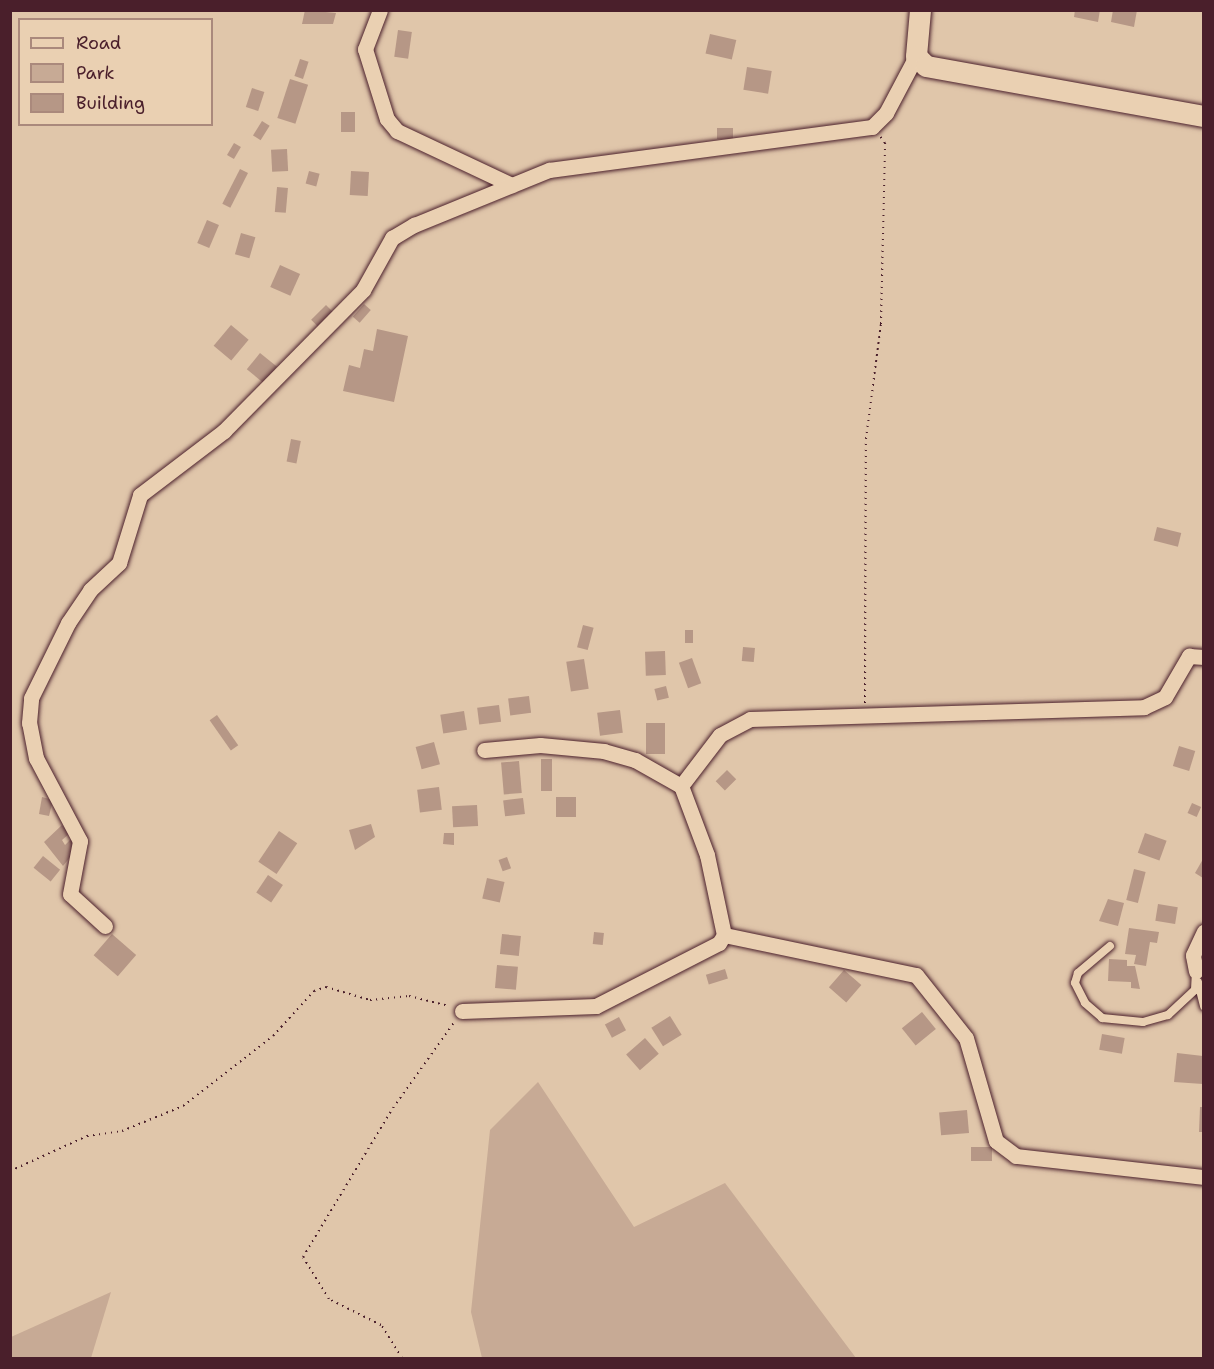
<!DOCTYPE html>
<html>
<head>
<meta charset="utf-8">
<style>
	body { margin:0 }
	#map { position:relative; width:1214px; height:1369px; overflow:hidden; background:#e0c6aa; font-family:"Shantell Sans",sans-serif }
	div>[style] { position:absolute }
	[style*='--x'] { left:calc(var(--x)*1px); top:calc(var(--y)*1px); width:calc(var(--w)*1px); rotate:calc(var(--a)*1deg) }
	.green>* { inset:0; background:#c7aa95 }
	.building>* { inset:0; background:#b69786; transform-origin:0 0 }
	.path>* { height:2px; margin-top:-1px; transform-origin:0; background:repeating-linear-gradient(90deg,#4a1f2b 0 1.5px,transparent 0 6px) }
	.roads { filter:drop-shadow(0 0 2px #4a1f2b) drop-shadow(0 0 2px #4a1f2b) }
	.service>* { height:8px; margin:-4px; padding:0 4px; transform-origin:4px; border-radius:4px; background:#ead0b2 }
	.minor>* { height:15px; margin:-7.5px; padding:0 7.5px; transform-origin:7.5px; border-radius:7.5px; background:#ead0b2 }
	.secondary>* { height:21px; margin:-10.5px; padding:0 10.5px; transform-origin:10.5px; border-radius:10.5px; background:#ead0b2 }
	span { translate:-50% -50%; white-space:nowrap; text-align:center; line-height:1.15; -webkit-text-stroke:4.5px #ead0b2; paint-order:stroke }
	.frame { position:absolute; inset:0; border:12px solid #4a1f2b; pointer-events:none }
	.legend { position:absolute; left:18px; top:18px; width:195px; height:108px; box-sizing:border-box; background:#ead0b2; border:2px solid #aa897c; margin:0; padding:8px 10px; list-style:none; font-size:18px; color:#4a1f2b }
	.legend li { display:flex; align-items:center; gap:12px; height:30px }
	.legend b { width:30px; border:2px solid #aa897c }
</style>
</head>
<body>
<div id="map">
	<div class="green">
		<div style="clip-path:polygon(538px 1082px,634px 1227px,725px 1183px,856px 1358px,482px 1358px,471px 1312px,490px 1130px)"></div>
		<div style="clip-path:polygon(111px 1292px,91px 1358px,11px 1358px,11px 1337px)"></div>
	</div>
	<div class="building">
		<div style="clip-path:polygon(305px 10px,336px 13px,333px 24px,302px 24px)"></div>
		<div style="clip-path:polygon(1075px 10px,1100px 10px,1098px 22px,1074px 17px)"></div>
		<div style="clip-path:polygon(1113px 10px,1137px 10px,1134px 27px,1111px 22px)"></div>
		<div style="left:398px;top:30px;width:14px;height:27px;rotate:8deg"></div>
		<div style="left:710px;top:34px;width:27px;height:20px;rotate:13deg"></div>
		<div style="left:300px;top:59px;width:9px;height:18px;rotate:18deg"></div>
		<div style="left:747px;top:67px;width:25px;height:23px;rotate:9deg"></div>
		<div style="left:290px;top:79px;width:19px;height:41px;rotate:18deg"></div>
		<div style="left:252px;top:88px;width:13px;height:20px;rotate:18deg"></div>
		<div style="left:341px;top:112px;width:14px;height:20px"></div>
		<div style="left:262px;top:121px;width:9px;height:17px;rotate:32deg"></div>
		<div style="left:733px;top:128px;width:11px;height:16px;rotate:90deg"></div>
		<div style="left:234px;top:143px;width:8px;height:14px;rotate:30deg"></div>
		<div style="left:287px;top:149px;width:22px;height:16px;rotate:87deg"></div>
		<div style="left:240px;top:169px;width:9px;height:39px;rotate:27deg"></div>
		<div style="left:309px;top:171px;width:11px;height:13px;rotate:15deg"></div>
		<div style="left:351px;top:171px;width:18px;height:24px;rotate:3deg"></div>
		<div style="left:277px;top:187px;width:11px;height:25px;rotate:5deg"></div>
		<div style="left:207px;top:220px;width:13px;height:25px;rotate:23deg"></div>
		<div style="left:241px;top:233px;width:15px;height:22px;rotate:16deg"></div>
		<div style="left:280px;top:265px;width:22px;height:24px;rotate:24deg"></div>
		<div style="left:364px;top:304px;width:9px;height:17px;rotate:41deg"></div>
		<div style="left:326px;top:305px;width:14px;height:21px;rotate:45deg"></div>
		<div style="left:231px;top:325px;width:23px;height:27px;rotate:40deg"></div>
		<div style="clip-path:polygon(377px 329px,408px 336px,394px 402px,343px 391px,349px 365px,360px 368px,364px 349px,373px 351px)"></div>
		<div style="left:260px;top:353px;width:22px;height:21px;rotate:39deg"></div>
		<div style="left:291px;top:439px;width:10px;height:23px;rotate:11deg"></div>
		<div style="left:1157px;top:527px;width:25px;height:14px;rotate:14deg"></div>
		<div style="left:583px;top:625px;width:11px;height:23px;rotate:15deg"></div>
		<div style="left:685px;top:630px;width:8px;height:13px"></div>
		<div style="left:743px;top:647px;width:12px;height:14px;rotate:5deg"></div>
		<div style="left:665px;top:651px;width:24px;height:20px;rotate:88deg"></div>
		<div style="left:692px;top:658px;width:27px;height:14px;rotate:70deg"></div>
		<div style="left:584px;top:659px;width:30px;height:18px;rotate:81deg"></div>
		<div style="left:666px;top:686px;width:12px;height:12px;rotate:76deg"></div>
		<div style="left:529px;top:696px;width:17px;height:21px;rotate:83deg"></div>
		<div style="left:499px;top:705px;width:17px;height:22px;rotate:83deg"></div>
		<div style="left:620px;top:710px;width:23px;height:23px;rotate:83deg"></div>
		<div style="left:464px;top:711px;width:19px;height:24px;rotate:81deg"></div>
		<div style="left:217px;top:715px;width:37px;height:9px;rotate:55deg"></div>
		<div style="left:646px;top:723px;width:19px;height:31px"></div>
		<div style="left:434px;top:742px;width:23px;height:19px;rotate:75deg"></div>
		<div style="left:1179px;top:746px;width:17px;height:21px;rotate:17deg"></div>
		<div style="left:541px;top:759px;width:11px;height:32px"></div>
		<div style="left:519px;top:761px;width:32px;height:18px;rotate:85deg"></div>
		<div style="left:727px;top:770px;width:13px;height:16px;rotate:45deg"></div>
		<div style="left:439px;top:787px;width:23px;height:22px;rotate:83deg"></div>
		<div style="clip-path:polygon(42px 797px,53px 800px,49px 816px,39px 814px)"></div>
		<div style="left:556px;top:797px;width:20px;height:20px"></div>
		<div style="left:523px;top:798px;width:16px;height:20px;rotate:83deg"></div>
		<div style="left:1192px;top:803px;width:10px;height:11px;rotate:24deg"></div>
		<div style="left:477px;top:805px;width:21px;height:25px;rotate:87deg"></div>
		<div style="clip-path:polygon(371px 824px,375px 837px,355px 850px,349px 830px)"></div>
		<div style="clip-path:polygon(62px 825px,69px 834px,62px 840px,65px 845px,72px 838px,79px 846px,63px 866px,44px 842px)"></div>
		<div style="left:279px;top:831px;width:22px;height:37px;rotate:34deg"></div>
		<div style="clip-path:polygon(444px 833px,454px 833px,454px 845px,443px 844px)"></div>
		<div style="left:1145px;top:833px;width:23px;height:21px;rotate:20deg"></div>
		<div style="left:43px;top:856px;width:22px;height:15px;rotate:39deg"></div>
		<div style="left:507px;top:857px;width:12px;height:9px;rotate:70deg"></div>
		<div style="clip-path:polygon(1203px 859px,1203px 878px,1195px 873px)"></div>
		<div style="left:1134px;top:869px;width:12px;height:32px;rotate:14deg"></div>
		<div style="left:268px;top:875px;width:18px;height:21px;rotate:34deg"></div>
		<div style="left:487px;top:878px;width:18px;height:21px;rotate:13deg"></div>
		<div style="clip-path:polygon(1108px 899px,1124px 903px,1118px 926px,1099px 921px)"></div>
		<div style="left:1158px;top:904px;width:20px;height:17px;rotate:9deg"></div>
		<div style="clip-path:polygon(1129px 928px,1159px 932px,1157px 943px,1150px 942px,1146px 966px,1134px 964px,1136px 955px,1125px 954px)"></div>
		<div style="left:594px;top:932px;width:10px;height:12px;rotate:6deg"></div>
		<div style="left:112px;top:934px;width:32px;height:28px;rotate:41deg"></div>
		<div style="left:502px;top:934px;width:19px;height:20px;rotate:6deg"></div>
		<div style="clip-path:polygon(1109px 959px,1127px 960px,1127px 966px,1135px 966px,1140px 989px,1131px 988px,1131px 982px,1108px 981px)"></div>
		<div style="left:497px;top:965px;width:21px;height:23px;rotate:5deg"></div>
		<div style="left:725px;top:969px;width:10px;height:20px;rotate:73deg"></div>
		<div style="left:844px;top:970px;width:23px;height:23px;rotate:41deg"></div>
		<div style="left:922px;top:1012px;width:22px;height:26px;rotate:51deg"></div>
		<div style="left:670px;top:1016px;width:22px;height:22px;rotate:58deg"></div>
		<div style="left:619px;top:1017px;width:15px;height:16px;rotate:62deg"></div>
		<div style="left:1102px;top:1034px;width:23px;height:16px;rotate:10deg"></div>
		<div style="left:645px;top:1038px;width:21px;height:25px;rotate:49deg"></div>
		<div style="clip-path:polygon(1177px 1053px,1203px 1056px,1203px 1084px,1174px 1082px)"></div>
		<div style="clip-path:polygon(1200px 1107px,1203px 1107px,1203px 1132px,1199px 1132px)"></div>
		<div style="left:967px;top:1110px;width:23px;height:28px;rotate:85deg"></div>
		<div style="left:992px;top:1147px;width:14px;height:21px;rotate:90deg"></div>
	</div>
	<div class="path">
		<div style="--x:865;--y:703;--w:264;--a:-89.8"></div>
		<div style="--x:866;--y:439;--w:116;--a:-82.6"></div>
		<div style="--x:881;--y:324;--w:181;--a:-88.7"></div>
		<div style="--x:885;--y:143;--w:9;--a:-126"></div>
		<div style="--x:10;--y:1171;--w:85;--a:-24.4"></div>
		<div style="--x:87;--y:1136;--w:35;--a:-8"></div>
		<div style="--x:122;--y:1131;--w:66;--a:-22.3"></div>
		<div style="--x:183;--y:1106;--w:114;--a:-37.9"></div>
		<div style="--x:273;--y:1036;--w:61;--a:-47.7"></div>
		<div style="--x:314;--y:991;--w:13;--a:-18"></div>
		<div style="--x:326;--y:987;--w:46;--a:16.5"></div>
		<div style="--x:370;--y:1000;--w:39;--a:-6"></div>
		<div style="--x:409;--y:996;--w:41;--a:14"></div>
		<div style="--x:402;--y:1358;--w:39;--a:-122"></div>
		<div style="--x:381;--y:1325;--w:58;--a:-153.4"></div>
		<div style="--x:329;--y:1299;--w:49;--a:-121.8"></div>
		<div style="--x:303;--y:1257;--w:174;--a:-58.9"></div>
		<div style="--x:393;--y:1108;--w:107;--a:-54.5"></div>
	</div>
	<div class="roads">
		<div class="service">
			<div style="--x:1110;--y:946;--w:42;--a:139.8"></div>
			<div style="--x:1078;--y:973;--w:10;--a:107"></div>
			<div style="--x:1075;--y:983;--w:22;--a:63"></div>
			<div style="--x:1085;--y:1003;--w:23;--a:41"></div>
			<div style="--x:1102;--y:1018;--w:41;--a:5.6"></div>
			<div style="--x:1143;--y:1022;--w:26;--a:-16"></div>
			<div style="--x:1168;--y:1015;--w:37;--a:-43"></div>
			<div style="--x:1195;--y:990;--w:19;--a:-87"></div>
			<div style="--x:1198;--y:982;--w:25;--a:76"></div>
		</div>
		<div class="minor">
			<div style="--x:380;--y:10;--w:42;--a:111"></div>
			<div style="--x:365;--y:49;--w:73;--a:72.6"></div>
			<div style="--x:387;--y:119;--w:16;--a:50"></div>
			<div style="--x:397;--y:131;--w:127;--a:25.2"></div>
			<div style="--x:681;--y:786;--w:64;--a:-52.6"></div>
			<div style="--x:720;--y:735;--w:34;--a:-28"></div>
			<div style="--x:750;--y:719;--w:394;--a:-1.7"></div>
			<div style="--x:1144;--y:707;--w:23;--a:-25"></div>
			<div style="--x:1165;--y:697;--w:48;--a:-59.7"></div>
			<div style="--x:1189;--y:656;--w:15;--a:4"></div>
			<div style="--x:105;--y:926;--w:47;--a:-137.6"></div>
			<div style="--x:70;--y:894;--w:54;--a:-79.3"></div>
			<div style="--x:80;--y:841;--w:94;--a:-117.9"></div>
			<div style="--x:36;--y:758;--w:36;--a:-101"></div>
			<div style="--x:29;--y:723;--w:25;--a:-85"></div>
			<div style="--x:31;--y:698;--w:84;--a:-63.7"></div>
			<div style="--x:68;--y:623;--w:40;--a:-56"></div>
			<div style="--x:90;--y:590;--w:40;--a:-43"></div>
			<div style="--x:119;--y:563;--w:71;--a:-72.8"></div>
			<div style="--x:140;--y:495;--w:106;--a:-37.3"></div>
			<div style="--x:224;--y:431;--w:198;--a:-45.4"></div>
			<div style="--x:363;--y:290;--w:60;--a:-60.9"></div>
			<div style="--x:392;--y:238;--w:26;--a:-31"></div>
			<div style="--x:414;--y:225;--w:146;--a:-22.2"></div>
			<div style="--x:549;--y:170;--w:326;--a:-7.6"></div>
			<div style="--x:872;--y:127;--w:20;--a:-45"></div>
			<div style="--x:886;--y:113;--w:64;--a:-62.2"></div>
			<div style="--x:724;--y:935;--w:196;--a:11.8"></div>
			<div style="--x:916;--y:975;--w:80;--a:51.6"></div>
			<div style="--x:966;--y:1038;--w:107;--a:73.8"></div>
			<div style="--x:996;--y:1141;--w:25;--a:37"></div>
			<div style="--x:1016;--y:1156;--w:189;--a:6.4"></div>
			<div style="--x:1196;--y:971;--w:16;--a:-101"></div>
			<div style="--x:1193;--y:955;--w:26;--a:-65"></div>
			<div style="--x:462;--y:1011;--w:134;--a:-2.1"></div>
			<div style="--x:596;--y:1006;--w:138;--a:-27.1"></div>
			<div style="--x:719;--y:943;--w:9;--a:-58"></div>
			<div style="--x:724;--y:935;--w:82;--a:-102"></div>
			<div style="--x:707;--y:855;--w:74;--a:-110.6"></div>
			<div style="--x:681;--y:786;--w:53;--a:-150.5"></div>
			<div style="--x:635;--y:760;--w:32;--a:-164"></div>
			<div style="--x:604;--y:751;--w:64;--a:-174.6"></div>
			<div style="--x:540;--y:745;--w:56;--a:174.9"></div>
		</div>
		<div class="secondary">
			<div style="--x:920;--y:10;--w:46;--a:95"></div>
			<div style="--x:916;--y:56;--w:14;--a:45"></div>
			<div style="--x:926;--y:66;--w:282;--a:10.2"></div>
		</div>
	</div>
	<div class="frame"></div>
	<ul class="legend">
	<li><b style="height:8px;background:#ead0b2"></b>Road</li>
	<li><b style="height:16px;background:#c7aa95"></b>Park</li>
	<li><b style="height:16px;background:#b69786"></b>Building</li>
	</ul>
</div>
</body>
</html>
